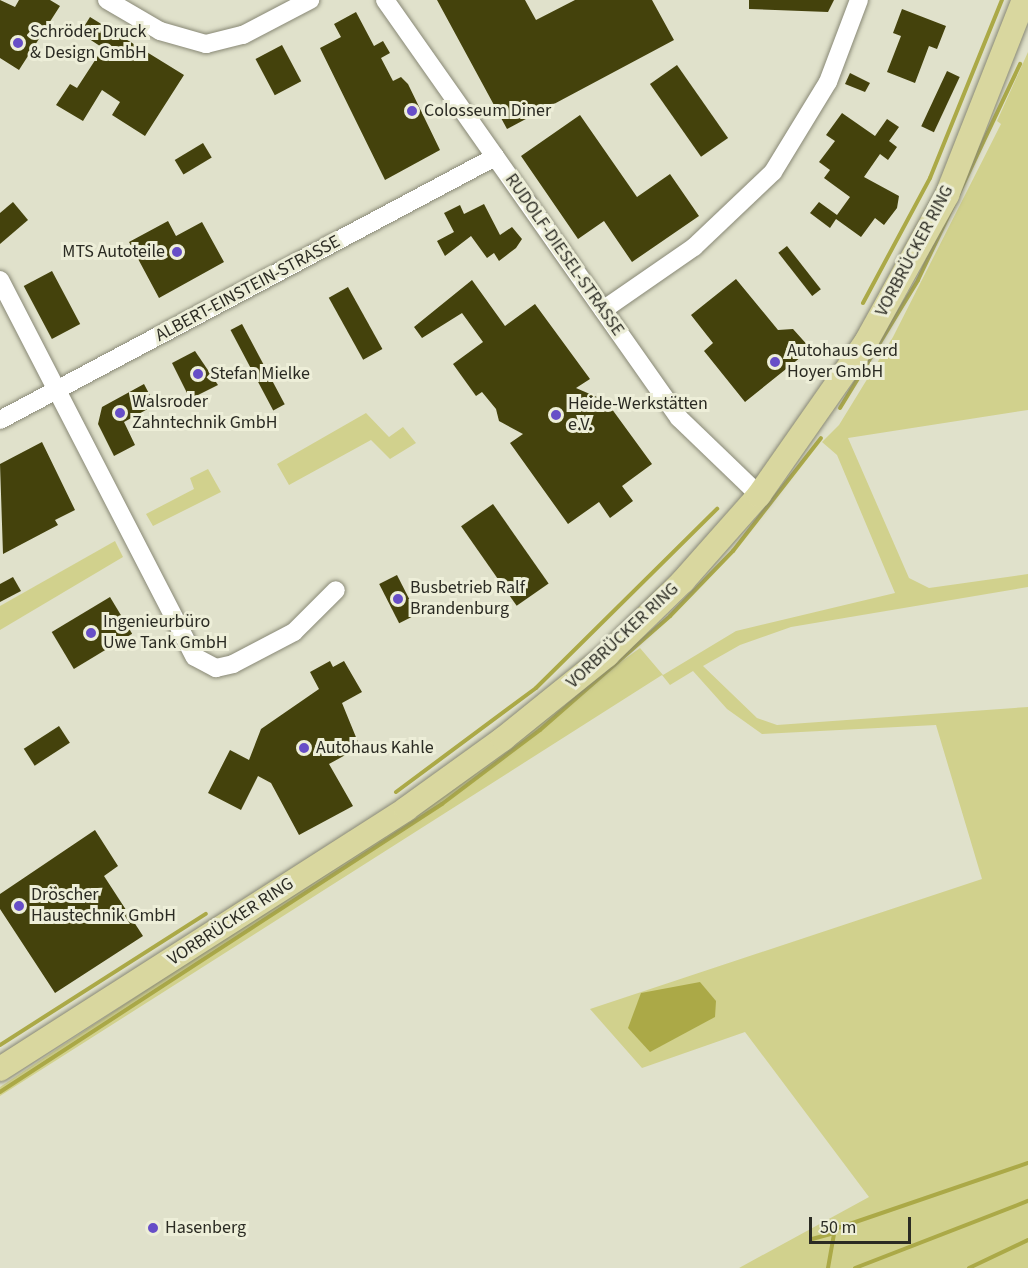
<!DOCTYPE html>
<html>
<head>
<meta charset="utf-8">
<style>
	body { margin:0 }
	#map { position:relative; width:1028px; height:1268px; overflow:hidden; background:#e0e1cb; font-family:"Source Sans 3",sans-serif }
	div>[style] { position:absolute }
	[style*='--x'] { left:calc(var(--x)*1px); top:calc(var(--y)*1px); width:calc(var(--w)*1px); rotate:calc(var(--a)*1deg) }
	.green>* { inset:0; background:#d1d18d }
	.water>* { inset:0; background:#aba947 }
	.stream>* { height:4px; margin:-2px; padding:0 2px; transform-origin:2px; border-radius:2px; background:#aba947 }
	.building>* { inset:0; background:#44420c; transform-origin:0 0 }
	.roads { filter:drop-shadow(0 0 2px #888875) drop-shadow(0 0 2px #888875) }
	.minor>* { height:18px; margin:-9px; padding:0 9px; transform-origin:9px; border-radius:9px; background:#fff }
	.major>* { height:24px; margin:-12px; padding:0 12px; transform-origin:12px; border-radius:12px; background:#d9d79f }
	.dots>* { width:16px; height:16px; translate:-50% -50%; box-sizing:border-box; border:3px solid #edeed8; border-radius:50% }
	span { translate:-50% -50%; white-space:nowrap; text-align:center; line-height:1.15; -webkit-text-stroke:6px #edeed8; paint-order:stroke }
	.poi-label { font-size:18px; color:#2b2b23 }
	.left { translate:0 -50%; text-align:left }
	.right { translate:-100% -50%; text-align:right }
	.street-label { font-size:18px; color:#2b2b23 }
	.scale { position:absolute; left:809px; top:1217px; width:102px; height:27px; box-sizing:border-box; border:3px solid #2b2b23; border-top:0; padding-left:8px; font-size:18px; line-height:21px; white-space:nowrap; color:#2b2b23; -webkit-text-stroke:4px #edeed8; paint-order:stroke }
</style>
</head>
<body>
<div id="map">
	<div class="green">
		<div style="clip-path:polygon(1028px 52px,1028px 410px,848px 438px,909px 578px,929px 588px,1028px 574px,1028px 587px,791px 627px,740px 645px,703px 666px,757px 718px,777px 725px,1028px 707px,1028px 1268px,739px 1268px,869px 1197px,745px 1032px,642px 1068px,590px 1009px,982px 879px,936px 725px,762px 734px,727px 709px,693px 671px,670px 685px,662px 675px,0 1096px,0 1087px,411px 814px,640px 648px,663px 675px,736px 631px,895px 593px,837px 455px,822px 442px,839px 425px,893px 337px,1001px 124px,997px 121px)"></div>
		<div style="clip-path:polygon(366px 413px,389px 437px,403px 427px,416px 443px,390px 459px,371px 440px,289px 485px,277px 464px)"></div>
		<div style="clip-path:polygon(208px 469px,221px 492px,153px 526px,146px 514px,194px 489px,190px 478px)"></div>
		<div style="clip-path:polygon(115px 541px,123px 557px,0 630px,0 606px)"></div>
	</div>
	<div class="water">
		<div style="clip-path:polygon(700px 982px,716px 1001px,715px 1017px,650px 1052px,628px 1028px,641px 993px)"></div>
	</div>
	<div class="stream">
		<div style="--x:863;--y:303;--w:142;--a:-61.8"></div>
		<div style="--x:930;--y:178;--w:192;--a:-68"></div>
		<div style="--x:840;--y:408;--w:150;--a:-58.6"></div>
		<div style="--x:918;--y:280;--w:239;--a:-64.7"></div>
		<div style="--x:396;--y:792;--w:174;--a:-36.6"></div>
		<div style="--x:536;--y:688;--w:255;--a:-44.7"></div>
		<div style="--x:0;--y:1045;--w:244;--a:-32.5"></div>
		<div style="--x:0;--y:1092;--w:528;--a:-33.09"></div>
		<div style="--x:442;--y:804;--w:123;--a:-37.1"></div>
		<div style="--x:540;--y:730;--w:173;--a:-41.2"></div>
		<div style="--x:670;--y:616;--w:91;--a:-45.9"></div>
		<div style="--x:733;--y:551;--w:143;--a:-52.1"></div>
		<div style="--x:812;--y:1239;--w:23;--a:-15"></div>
		<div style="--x:828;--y:1268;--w:40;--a:-80"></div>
		<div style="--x:835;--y:1229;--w:204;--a:-18.9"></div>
		<div style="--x:855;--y:1268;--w:186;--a:-21.2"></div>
		<div style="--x:969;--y:1268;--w:65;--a:-25.4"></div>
	</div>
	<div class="building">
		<div style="clip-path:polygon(0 0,15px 7px,19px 0,50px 0,60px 6px,19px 70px,0 58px)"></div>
		<div style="clip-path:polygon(437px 0,525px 0,536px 20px,575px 0,652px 0,674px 40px,507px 129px)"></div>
		<div style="clip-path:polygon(749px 0,834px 0,828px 12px,749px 9px)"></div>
		<div style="clip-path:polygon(902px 9px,946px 26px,937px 49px,929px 46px,915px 83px,887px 72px,901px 36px,893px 33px)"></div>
		<div style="clip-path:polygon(356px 12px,374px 46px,383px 41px,390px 53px,381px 58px,393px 81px,401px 77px,408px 84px,440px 150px,385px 180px,320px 48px,341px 37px,334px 24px)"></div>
		<div style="clip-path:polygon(90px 17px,184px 75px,145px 136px,112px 115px,120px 102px,102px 90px,83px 121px,56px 105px,70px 84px,77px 88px,103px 48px,80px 33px)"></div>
		<div style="left:282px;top:45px;width:41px;height:30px;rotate:62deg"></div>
		<div style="left:677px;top:65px;width:89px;height:33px;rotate:55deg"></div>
		<div style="left:947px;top:71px;width:14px;height:61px;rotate:25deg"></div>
		<div style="clip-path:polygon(850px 73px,870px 83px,865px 92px,845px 84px)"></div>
		<div style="clip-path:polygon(842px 113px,875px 136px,887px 119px,899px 127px,889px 141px,897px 147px,888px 160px,880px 154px,864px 177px,899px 196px,897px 208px,884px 225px,875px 218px,861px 237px,836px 219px,830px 228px,810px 213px,819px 202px,837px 215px,850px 197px,824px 178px,830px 170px,819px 162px,835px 141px,826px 135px)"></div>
		<div style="clip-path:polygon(580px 115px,637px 197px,670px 174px,699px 216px,632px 262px,604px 221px,578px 239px,521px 156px)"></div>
		<div style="left:203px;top:143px;width:17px;height:33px;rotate:59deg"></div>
		<div style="clip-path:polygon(13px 202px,28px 220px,0 244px,0 213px)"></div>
		<div style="clip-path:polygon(484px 204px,500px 235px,512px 227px,522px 239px,516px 248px,499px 261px,494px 253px,487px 258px,471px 236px,445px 256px,437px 241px,454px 232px,444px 213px,460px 205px,464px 214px)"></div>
		<div style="clip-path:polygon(168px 221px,176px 236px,202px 222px,224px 262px,159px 298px,129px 242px)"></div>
		<div style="left:787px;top:246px;width:55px;height:11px;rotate:52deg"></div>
		<div style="left:52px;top:271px;width:60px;height:32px;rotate:62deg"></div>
		<div style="clip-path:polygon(736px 279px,778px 330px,793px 329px,811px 349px,745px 402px,704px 351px,713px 343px,691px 315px)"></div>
		<div style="clip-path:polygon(472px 280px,505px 326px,535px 304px,590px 379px,576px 388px,606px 401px,652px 464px,622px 486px,633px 501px,610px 518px,599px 502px,568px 524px,510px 443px,523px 434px,499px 421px,496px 409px,482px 392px,476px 396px,453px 364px,483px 342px,462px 313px,422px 338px,414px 327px)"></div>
		<div style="left:348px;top:287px;width:71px;height:22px;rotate:61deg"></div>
		<div style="left:242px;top:324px;width:91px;height:13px;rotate:62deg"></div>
		<div style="clip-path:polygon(195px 351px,218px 385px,190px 399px,172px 363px)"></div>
		<div style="clip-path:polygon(144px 384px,155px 405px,124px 422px,135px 445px,114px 456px,98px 424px,102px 407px)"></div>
		<div style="clip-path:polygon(42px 442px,75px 510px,55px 520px,58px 525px,3px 554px,0 464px)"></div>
		<div style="left:493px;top:504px;width:97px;height:39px;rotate:55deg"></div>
		<div style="left:397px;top:575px;width:44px;height:20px;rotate:63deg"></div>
		<div style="clip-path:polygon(13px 577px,21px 591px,0 602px,0 584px)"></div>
		<div style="left:110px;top:597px;width:43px;height:68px;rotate:59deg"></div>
		<div style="clip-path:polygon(330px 661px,333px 667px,344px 661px,362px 692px,342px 703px,360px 747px,329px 764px,353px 806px,299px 835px,271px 783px,258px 776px,241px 810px,208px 793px,230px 750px,249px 760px,261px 729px,319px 689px,310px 672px)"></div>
		<div style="left:59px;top:726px;width:20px;height:42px;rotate:57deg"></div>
		<div style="clip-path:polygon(95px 830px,118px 866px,104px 876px,143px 936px,55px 993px,0 909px,0 894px)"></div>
	</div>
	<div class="roads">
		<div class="minor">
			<div style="--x:107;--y:0;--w:61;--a:30.3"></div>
			<div style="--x:160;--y:31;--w:48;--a:15.8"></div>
			<div style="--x:206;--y:44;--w:38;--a:-14"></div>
			<div style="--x:243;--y:35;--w:76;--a:-27.6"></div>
			<div style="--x:385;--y:0;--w:511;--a:54.88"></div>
			<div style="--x:679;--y:418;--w:111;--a:43.9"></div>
			<div style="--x:0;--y:280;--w:424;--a:62.7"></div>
			<div style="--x:195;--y:657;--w:24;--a:28"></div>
			<div style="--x:216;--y:668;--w:17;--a:-13"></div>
			<div style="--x:233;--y:664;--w:69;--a:-27.7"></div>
			<div style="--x:294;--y:632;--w:59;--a:-45"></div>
			<div style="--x:603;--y:310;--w:111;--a:-34.7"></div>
			<div style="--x:694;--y:247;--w:109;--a:-43.5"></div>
			<div style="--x:773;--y:172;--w:105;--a:-58.6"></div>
			<div style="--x:828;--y:82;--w:88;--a:-69.3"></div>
			<div style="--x:0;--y:420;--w:561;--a:-27.98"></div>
		</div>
		<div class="major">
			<div style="--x:0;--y:1069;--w:482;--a:-32.6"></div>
			<div style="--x:406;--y:809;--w:120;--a:-35.8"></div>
			<div style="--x:503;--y:739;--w:134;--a:-38.9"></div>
			<div style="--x:607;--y:655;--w:106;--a:-44.2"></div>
			<div style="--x:683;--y:581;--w:115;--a:-48.5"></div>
			<div style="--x:759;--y:495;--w:187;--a:-55"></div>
			<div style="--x:866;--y:342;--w:168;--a:-61.1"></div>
			<div style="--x:947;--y:195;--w:210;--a:-68.5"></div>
		</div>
	</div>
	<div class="dots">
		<div style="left:18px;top:43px;background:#674ec7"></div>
		<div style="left:412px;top:111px;background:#674ec7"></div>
		<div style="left:177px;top:252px;background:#674ec7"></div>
		<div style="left:775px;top:362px;background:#674ec7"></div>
		<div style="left:198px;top:374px;background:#674ec7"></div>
		<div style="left:120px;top:413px;background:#674ec7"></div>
		<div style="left:556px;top:415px;background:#674ec7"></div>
		<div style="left:398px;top:599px;background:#674ec7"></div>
		<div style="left:91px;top:633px;background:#674ec7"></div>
		<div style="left:304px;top:748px;background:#674ec7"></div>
		<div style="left:19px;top:906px;background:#674ec7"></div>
		<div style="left:153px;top:1228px;background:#674ec7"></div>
	</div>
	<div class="poi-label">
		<span class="left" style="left:30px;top:43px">Schröder Druck<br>&amp; Design GmbH</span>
		<span class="left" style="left:424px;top:111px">Colosseum Diner</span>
		<span class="right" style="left:165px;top:252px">MTS Autoteile</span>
		<span class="left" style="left:787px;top:362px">Autohaus Gerd<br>Hoyer GmbH</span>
		<span class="left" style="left:210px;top:374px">Stefan Mielke</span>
		<span class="left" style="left:132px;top:413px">Walsroder<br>Zahntechnik GmbH</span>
		<span class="left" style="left:568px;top:415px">Heide-Werkstätten<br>e.V.</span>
		<span class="left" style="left:410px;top:599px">Busbetrieb Ralf<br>Brandenburg</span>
		<span class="left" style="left:103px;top:633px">Ingenieurbüro<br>Uwe Tank GmbH</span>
		<span class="left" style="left:316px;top:748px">Autohaus Kahle</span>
		<span class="left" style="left:31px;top:906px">Dröscher<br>Haustechnik GmbH</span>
		<span class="left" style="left:165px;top:1228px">Hasenberg</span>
	</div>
	<div class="street-label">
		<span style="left:915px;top:251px;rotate:-62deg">VORBRÜCKER RING</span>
		<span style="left:564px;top:255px;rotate:55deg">RUDOLF-DIESEL-STRASSE</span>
		<span style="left:248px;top:289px;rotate:-28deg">ALBERT-EINSTEIN-STRASSE</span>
		<span style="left:623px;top:636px;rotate:-43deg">VORBRÜCKER RING</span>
		<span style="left:231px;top:922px;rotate:-33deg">VORBRÜCKER RING</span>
	</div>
	<div class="scale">50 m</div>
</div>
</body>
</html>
